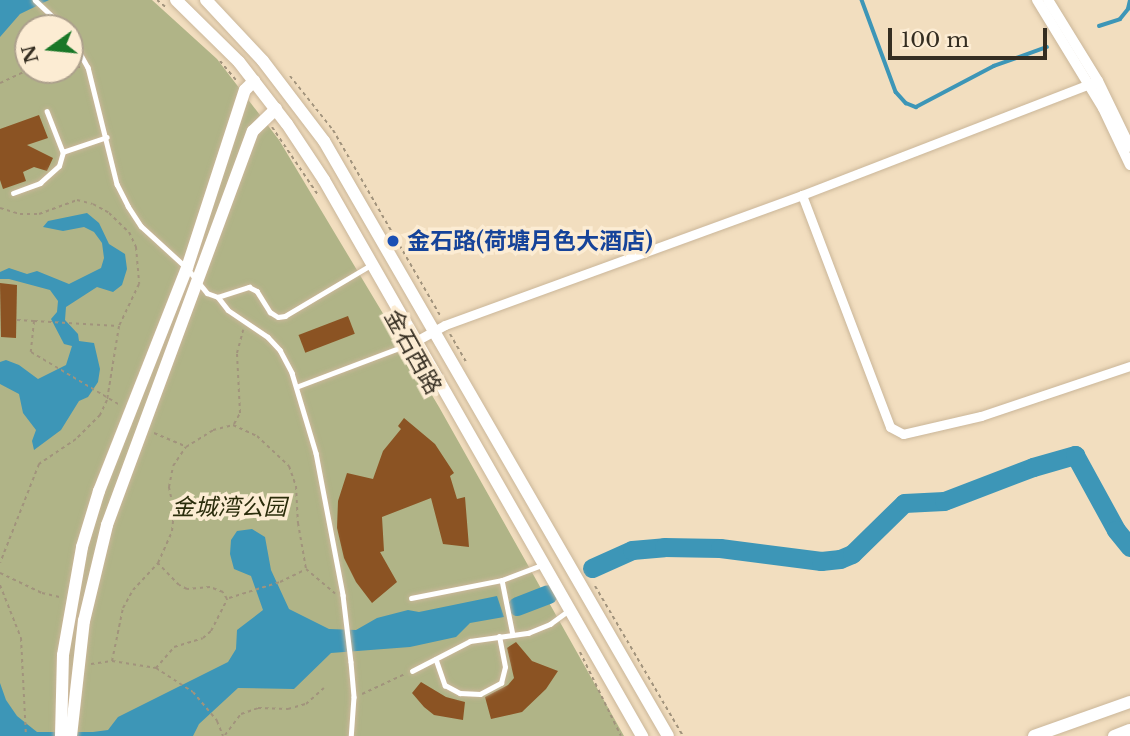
<!DOCTYPE html>
<html>
<head>
<meta charset="utf-8">
<style>
	body { margin:0 }
	#map { position:relative; width:1130px; height:736px; overflow:hidden; background:#f2debf; font-family:"Libre Baskerville","Noto Sans SC",serif }
	div>[style] { position:absolute }
	[style*='--x'] { left:calc(var(--x)*1px); top:calc(var(--y)*1px); width:calc(var(--w)*1px); rotate:calc(var(--a)*1deg) }
	.green>* { inset:0; background:#b0b487 }
	.water>* { inset:0; background:#3d96b7 }
	.stream>* { height:3.5px; margin:-1.75px; padding:0 1.75px; transform-origin:1.75px; border-radius:1.75px; background:#3d96b7 }
	.river>* { height:19px; margin:-9.5px; padding:0 9.5px; transform-origin:9.5px; border-radius:9.5px; background:#3d96b7 }
	.building>* { inset:0; background:#8b5323; transform-origin:0 0 }
	.path>* { height:2px; margin-top:-1px; transform-origin:0; background:repeating-linear-gradient(90deg,#a1937c 0 3.5px,transparent 0 7px) }
	.roads { filter:drop-shadow(0 0 2px #cab699) drop-shadow(0 0 2px #cab699) }
	.service>* { height:4.5px; margin:-2.25px; padding:0 2.25px; transform-origin:2.25px; border-radius:2.25px; background:#fff }
	.minor>* { height:9px; margin:-4.5px; padding:0 4.5px; transform-origin:4.5px; border-radius:4.5px; background:#fff }
	.tertiary>* { height:10px; margin:-5px; padding:0 5px; transform-origin:5px; border-radius:5px; background:#fff }
	.secondary>* { height:12px; margin:-6px; padding:0 6px; transform-origin:6px; border-radius:6px; background:#fff }
	.dots>* { width:19px; height:19px; translate:-50% -50%; box-sizing:border-box; border:4px solid #fcecd3; border-radius:50% }
	span { translate:-50% -50%; white-space:nowrap; text-align:center; line-height:1.15; -webkit-text-stroke:7px #fcecd3; paint-order:stroke }
	.transit-label { font-size:23px; color:#164399; font-weight:700 }
	.left { translate:0 -50%; text-align:left }
	.street-label { font-size:23px; color:#342d21 }
	.park-label { font-size:23px; color:#2a2c0b; font-style:italic }
	.north { position:absolute; left:14px; top:14px; width:70px; height:70px; box-sizing:border-box; background:#fcecd3; border:2px solid #aca08c; border-radius:50%; rotate:255deg; font-size:19px; font-weight:700; line-height:28px; text-align:center; color:#342d21 }
	.north::after { content:''; display:block; margin:auto; width:24px; height:32px; background:#197727; clip-path:polygon(50% 0,100% 100%,50% 72%,0 100%) }
	.scale { position:absolute; left:888px; top:28px; width:159px; height:32px; box-sizing:border-box; border:4px solid #342d21; border-top:0; padding-left:9px; font-size:21px; line-height:24px; white-space:nowrap; color:#342d21; -webkit-text-stroke:5px #fcecd3; paint-order:stroke }
</style>
</head>
<body>
<div id="map">
	<div class="green">
		<div style="clip-path:polygon(evenodd,0 0,152px 0,217px 59px,279px 140px,439px 407px,624px 736px,0 736px,0 0,28px 28px,70px 28px,70px 70px,28px 70px,28px 28px)"></div>
	</div>
	<div class="water">
		<div style="clip-path:polygon(0 0,49px 0,20px 14px,0 37px)"></div>
		<div style="clip-path:polygon(87px 213px,99px 223px,109px 244px,125px 254px,127px 269px,122px 285px,113px 292px,97px 287px,66px 307px,65px 320px,78px 334px,79px 341px,94px 343px,100px 369px,98px 382px,88px 397px,79px 401px,61px 430px,34px 450px,32px 441px,36px 430px,23px 413px,19px 394px,0 384px,0 362px,6px 360px,19px 365px,38px 379px,66px 365px,72px 346px,64px 344px,51px 319px,57px 312px,58px 301px,50px 290px,9px 279px,0 279px,0 272px,9px 268px,27px 274px,37px 271px,69px 284px,101px 268px,104px 258px,102px 243px,94px 232px,84px 227px,63px 231px,43px 227px,48px 221px)"></div>
		<div style="clip-path:polygon(252px 529px,265px 537px,271px 570px,289px 609px,329px 629px,356px 630px,377px 618px,408px 610px,419px 612px,497px 596px,504px 617px,470px 623px,456px 637px,410px 647px,331px 653px,294px 689px,238px 688px,199px 724px,193px 736px,0 736px,0 683px,6px 700px,17px 716px,37px 732px,93px 732px,108px 730px,118px 717px,228px 662px,236px 649px,237px 630px,263px 610px,251px 576px,234px 569px,230px 554px,231px 540px,237px 531px)"></div>
	</div>
	<div class="stream">
		<div style="--x:862;--y:0;--w:98;--a:69.7"></div>
		<div style="--x:896;--y:92;--w:15;--a:48"></div>
		<div style="--x:906;--y:103;--w:11;--a:22"></div>
		<div style="--x:916;--y:107;--w:88;--a:-27.7"></div>
		<div style="--x:994;--y:66;--w:56;--a:-19.7"></div>
		<div style="--x:1099;--y:26;--w:22;--a:-18"></div>
		<div style="--x:1120;--y:19;--w:13;--a:-51"></div>
		<div style="--x:1128;--y:9;--w:9;--a:-77"></div>
	</div>
	<div class="river">
		<div style="--x:592;--y:568;--w:44;--a:-24.2"></div>
		<div style="--x:632;--y:550;--w:32;--a:-5"></div>
		<div style="--x:664;--y:547;--w:56;--a:1"></div>
		<div style="--x:720;--y:548;--w:102;--a:7.3"></div>
		<div style="--x:821;--y:561;--w:19;--a:-6"></div>
		<div style="--x:840;--y:559;--w:13;--a:-23"></div>
		<div style="--x:852;--y:554;--w:73;--a:-44.4"></div>
		<div style="--x:904;--y:503;--w:40;--a:-2.9"></div>
		<div style="--x:944;--y:501;--w:95;--a:-20.9"></div>
		<div style="--x:1033;--y:467;--w:44;--a:-15.9"></div>
		<div style="--x:1075;--y:455;--w:85;--a:61.3"></div>
		<div style="--x:1116;--y:530;--w:22;--a:51"></div>
		<div style="--x:517;--y:606;--w:33;--a:-21"></div>
	</div>
	<div class="building">
		<div style="clip-path:polygon(39px 115px,48px 138px,27px 145px,53px 158px,47px 171px,34px 167px,23px 172px,26px 181px,3px 189px,0 180px,0 129px)"></div>
		<div style="clip-path:polygon(0 283px,17px 285px,16px 338px,1px 337px)"></div>
		<div style="left:348px;top:316px;width:19px;height:53px;rotate:69deg"></div>
		<div style="clip-path:polygon(404px 418px,435px 444px,454px 473px,450px 476px,457px 499px,465px 497px,469px 547px,443px 544px,431px 498px,382px 517px,384px 551px,380px 552px,397px 582px,372px 603px,356px 582px,344px 558px,337px 528px,338px 501px,347px 473px,373px 479px,383px 451px,401px 429px,398px 426px)"></div>
		<div style="clip-path:polygon(516px 642px,532px 661px,558px 671px,546px 689px,522px 712px,491px 719px,485px 697px,508px 685px,514px 678px,507px 648px)"></div>
		<div style="clip-path:polygon(421px 682px,446px 697px,465px 702px,463px 720px,434px 715px,424px 707px,412px 693px)"></div>
	</div>
	<div class="path">
		<div style="--x:157;--y:0;--w:13;--a:39"></div>
		<div style="--x:220;--y:61;--w:26;--a:50"></div>
		<div style="--x:70;--y:67;--w:10;--a:0"></div>
		<div style="--x:290;--y:76;--w:69;--a:51.5"></div>
		<div style="--x:333;--y:130;--w:216;--a:60"></div>
		<div style="--x:0;--y:83;--w:31;--a:-25"></div>
		<div style="--x:272;--y:127;--w:82;--a:55.9"></div>
		<div style="--x:0;--y:208;--w:21;--a:17"></div>
		<div style="--x:20;--y:214;--w:19;--a:0"></div>
		<div style="--x:39;--y:214;--w:40;--a:-20.2"></div>
		<div style="--x:77;--y:200;--w:16;--a:14"></div>
		<div style="--x:93;--y:204;--w:18;--a:29"></div>
		<div style="--x:109;--y:213;--w:28;--a:44"></div>
		<div style="--x:129;--y:232;--w:17;--a:65"></div>
		<div style="--x:136;--y:247;--w:37;--a:85"></div>
		<div style="--x:139;--y:284;--w:47;--a:115.5"></div>
		<div style="--x:119;--y:326;--w:75;--a:99.2"></div>
		<div style="--x:107;--y:400;--w:17;--a:115"></div>
		<div style="--x:100;--y:415;--w:34;--a:135"></div>
		<div style="--x:76;--y:439;--w:45;--a:146"></div>
		<div style="--x:39;--y:464;--w:106;--a:111.5"></div>
		<div style="--x:17;--y:320;--w:17;--a:3"></div>
		<div style="--x:34;--y:321;--w:31;--a:96"></div>
		<div style="--x:31;--y:352;--w:104;--a:30.8"></div>
		<div style="--x:34;--y:321;--w:84;--a:3.4"></div>
		<div style="--x:450;--y:334;--w:34;--a:60"></div>
		<div style="--x:234;--y:424;--w:13;--a:-61"></div>
		<div style="--x:240;--y:413;--w:60;--a:-92.9"></div>
		<div style="--x:237;--y:353;--w:24;--a:-75"></div>
		<div style="--x:154;--y:433;--w:34;--a:23"></div>
		<div style="--x:0;--y:573;--w:47;--a:25.5"></div>
		<div style="--x:42;--y:593;--w:18;--a:13"></div>
		<div style="--x:0;--y:585;--w:57;--a:68.4"></div>
		<div style="--x:21;--y:638;--w:98;--a:87.1"></div>
		<div style="--x:595;--y:586;--w:174;--a:59.6"></div>
		<div style="--x:229;--y:598;--w:53;--a:-17.4"></div>
		<div style="--x:280;--y:582;--w:28;--a:-26"></div>
		<div style="--x:580;--y:652;--w:93;--a:64"></div>
		<div style="--x:112;--y:661;--w:54;--a:-78.3"></div>
		<div style="--x:123;--y:608;--w:21;--a:-61"></div>
		<div style="--x:133;--y:590;--w:37;--a:-47"></div>
		<div style="--x:158;--y:563;--w:35;--a:-66"></div>
		<div style="--x:172;--y:531;--w:20;--a:-84"></div>
		<div style="--x:174;--y:511;--w:25;--a:-102"></div>
		<div style="--x:169;--y:487;--w:21;--a:-79"></div>
		<div style="--x:173;--y:466;--w:23;--a:-56"></div>
		<div style="--x:186;--y:447;--w:32;--a:-32"></div>
		<div style="--x:213;--y:430;--w:21;--a:-14"></div>
		<div style="--x:233;--y:425;--w:26;--a:25"></div>
		<div style="--x:257;--y:436;--w:44;--a:43.2"></div>
		<div style="--x:289;--y:466;--w:21;--a:71"></div>
		<div style="--x:296;--y:486;--w:37;--a:87"></div>
		<div style="--x:298;--y:523;--w:47;--a:80.1"></div>
		<div style="--x:306;--y:569;--w:38;--a:40"></div>
		<div style="--x:91;--y:664;--w:21;--a:-8"></div>
		<div style="--x:112;--y:661;--w:45;--a:9"></div>
		<div style="--x:156;--y:668;--w:44;--a:33"></div>
		<div style="--x:193;--y:692;--w:38;--a:50"></div>
		<div style="--x:217;--y:721;--w:16;--a:68"></div>
		<div style="--x:156;--y:668;--w:28;--a:-49"></div>
		<div style="--x:174;--y:647;--w:30;--a:-17"></div>
		<div style="--x:203;--y:638;--w:11;--a:-41"></div>
		<div style="--x:211;--y:631;--w:36;--a:-63"></div>
		<div style="--x:227;--y:599;--w:8;--a:-120"></div>
		<div style="--x:223;--y:592;--w:14;--a:-159"></div>
		<div style="--x:210;--y:587;--w:23;--a:175"></div>
		<div style="--x:187;--y:589;--w:9;--a:-153"></div>
		<div style="--x:179;--y:585;--w:30;--a:-134"></div>
		<div style="--x:362;--y:694;--w:47;--a:-24.9"></div>
		<div style="--x:225;--y:735;--w:26;--a:-53"></div>
		<div style="--x:241;--y:714;--w:18;--a:-19"></div>
		<div style="--x:258;--y:708;--w:30;--a:2"></div>
		<div style="--x:288;--y:709;--w:19;--a:-16"></div>
		<div style="--x:306;--y:704;--w:24;--a:-42"></div>
	</div>
	<div class="roads">
		<div class="service">
			<div style="--x:35;--y:0;--w:41;--a:43"></div>
			<div style="--x:70;--y:35;--w:37;--a:61"></div>
			<div style="--x:88;--y:67;--w:121;--a:76.1"></div>
			<div style="--x:117;--y:184;--w:25;--a:63"></div>
			<div style="--x:128;--y:206;--w:24;--a:57"></div>
			<div style="--x:141;--y:226;--w:62;--a:42.4"></div>
			<div style="--x:187;--y:268;--w:32;--a:51"></div>
			<div style="--x:207;--y:293;--w:12;--a:20"></div>
			<div style="--x:218;--y:297;--w:33;--a:-18"></div>
			<div style="--x:249;--y:287;--w:9;--a:27"></div>
			<div style="--x:257;--y:291;--w:25;--a:58"></div>
			<div style="--x:270;--y:312;--w:9;--a:32"></div>
			<div style="--x:278;--y:317;--w:7;--a:-8"></div>
			<div style="--x:285;--y:316;--w:100;--a:-30.7"></div>
			<div style="--x:47;--y:111;--w:44;--a:68.7"></div>
			<div style="--x:63;--y:152;--w:46;--a:-18.8"></div>
			<div style="--x:13;--y:193;--w:29;--a:-20"></div>
			<div style="--x:40;--y:183;--w:25;--a:-42"></div>
			<div style="--x:59;--y:166;--w:15;--a:-74"></div>
			<div style="--x:218;--y:297;--w:16;--a:52"></div>
			<div style="--x:228;--y:310;--w:48;--a:34"></div>
			<div style="--x:268;--y:337;--w:18;--a:47"></div>
			<div style="--x:280;--y:350;--w:26;--a:62"></div>
			<div style="--x:292;--y:373;--w:84;--a:73.3"></div>
			<div style="--x:316;--y:453;--w:145;--a:79.2"></div>
			<div style="--x:343;--y:595;--w:67;--a:83.2"></div>
			<div style="--x:351;--y:662;--w:35;--a:85"></div>
			<div style="--x:354;--y:697;--w:39;--a:94"></div>
			<div style="--x:296;--y:387;--w:127;--a:-20.7"></div>
			<div style="--x:502;--y:580;--w:56;--a:78.7"></div>
			<div style="--x:411;--y:598;--w:93;--a:-11.2"></div>
			<div style="--x:502;--y:580;--w:43;--a:-20.6"></div>
			<div style="--x:436;--y:659;--w:28;--a:71"></div>
			<div style="--x:445;--y:685;--w:17;--a:28"></div>
			<div style="--x:460;--y:693;--w:20;--a:3"></div>
			<div style="--x:480;--y:694;--w:24;--a:-28"></div>
			<div style="--x:501;--y:683;--w:16;--a:-76"></div>
			<div style="--x:505;--y:667;--w:31;--a:-101"></div>
			<div style="--x:412;--y:671;--w:65;--a:-27.3"></div>
			<div style="--x:470;--y:641;--w:59;--a:-7.9"></div>
			<div style="--x:528;--y:633;--w:24;--a:-22"></div>
			<div style="--x:550;--y:624;--w:24;--a:-36"></div>
		</div>
		<div class="minor">
			<div style="--x:802;--y:195;--w:248;--a:69.2"></div>
			<div style="--x:890;--y:427;--w:15;--a:28"></div>
			<div style="--x:903;--y:434;--w:80;--a:-13"></div>
			<div style="--x:981;--y:416;--w:157;--a:-18.6"></div>
			<div style="--x:416;--y:341;--w:33;--a:-29"></div>
			<div style="--x:445;--y:325;--w:380;--a:-20"></div>
			<div style="--x:802;--y:195;--w:312;--a:-21.1"></div>
		</div>
		<div class="tertiary">
			<div style="--x:1037;--y:0;--w:127;--a:58.6"></div>
			<div style="--x:1103;--y:108;--w:63;--a:64.7"></div>
			<div style="--x:1048;--y:0;--w:95;--a:58.3"></div>
			<div style="--x:1098;--y:81;--w:73;--a:64.1"></div>
		</div>
		<div class="secondary">
			<div style="--x:176;--y:0;--w:88;--a:44.5"></div>
			<div style="--x:239;--y:62;--w:78;--a:52.3"></div>
			<div style="--x:287;--y:124;--w:67;--a:56.5"></div>
			<div style="--x:324;--y:180;--w:641;--a:60.23"></div>
			<div style="--x:206;--y:0;--w:83;--a:46.9"></div>
			<div style="--x:263;--y:61;--w:101;--a:52.7"></div>
			<div style="--x:324;--y:141;--w:687;--a:59.97"></div>
			<div style="--x:61;--y:736;--w:81;--a:-88.6"></div>
			<div style="--x:63;--y:655;--w:110;--a:-80"></div>
			<div style="--x:82;--y:547;--w:59;--a:-73.1"></div>
			<div style="--x:99;--y:491;--w:240;--a:-68.5"></div>
			<div style="--x:187;--y:268;--w:187;--a:-72"></div>
			<div style="--x:245;--y:90;--w:13;--a:-45"></div>
			<div style="--x:71;--y:736;--w:116;--a:-83.6"></div>
			<div style="--x:84;--y:621;--w:99;--a:-76.5"></div>
			<div style="--x:107;--y:525;--w:420;--a:-69.7"></div>
			<div style="--x:253;--y:131;--w:32;--a:-44"></div>
			<div style="--x:1034;--y:736;--w:102;--a:-19.5"></div>
			<div style="--x:1114;--y:736;--w:17;--a:-21"></div>
		</div>
	</div>
	<div class="dots">
		<div style="left:393px;top:241px;background:#1a4fb4"></div>
	</div>
	<div class="transit-label">
		<span class="left" style="left:407px;top:241px">金石路(荷塘月色大酒店)</span>
	</div>
	<div class="street-label">
		<span style="left:413px;top:352px;rotate:61deg">金石西路</span>
	</div>
	<div class="park-label">
		<span style="left:229px;top:507px">金城湾公园</span>
	</div>
	<div class="north">N</div>
	<div class="scale">100 m</div>
</div>
</body>
</html>
